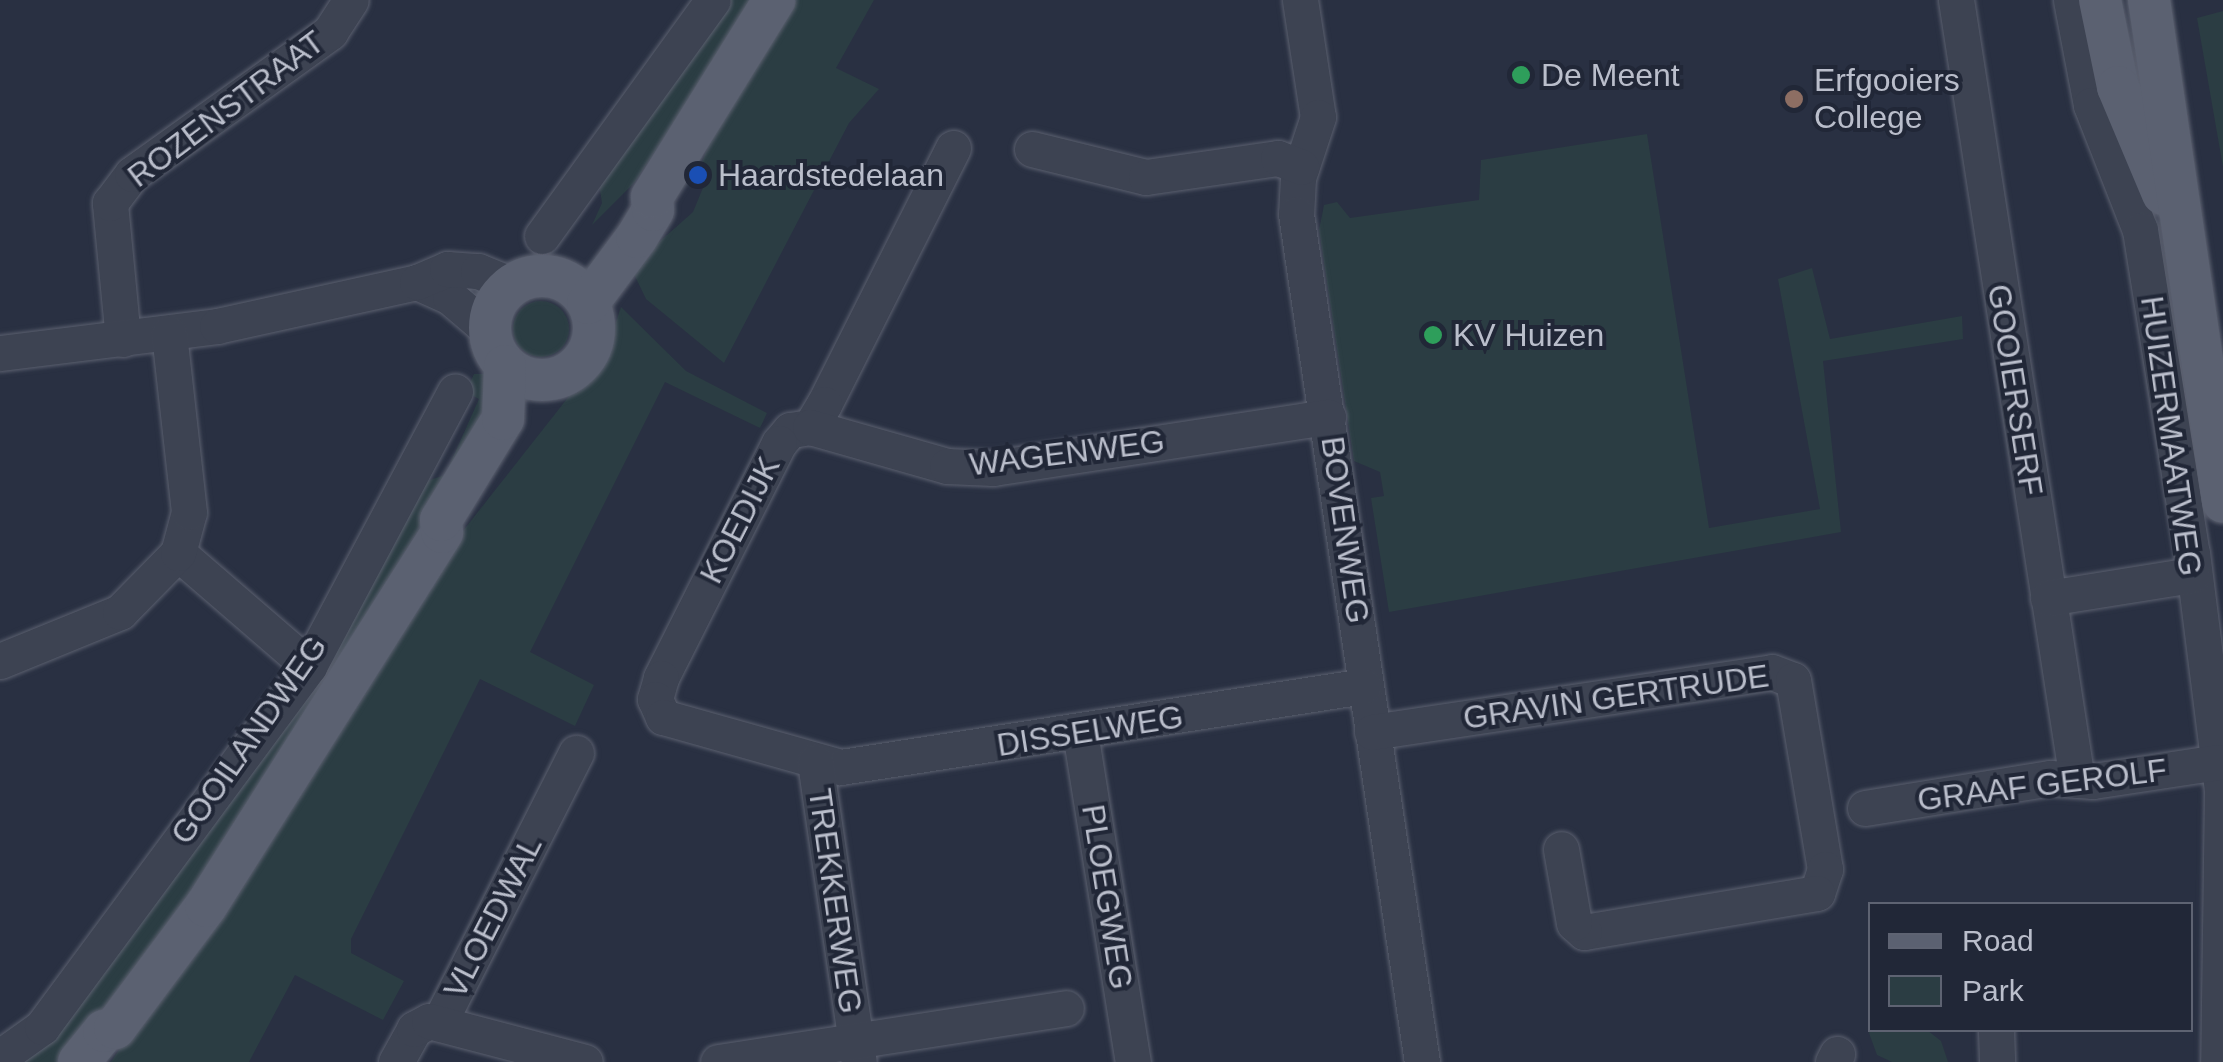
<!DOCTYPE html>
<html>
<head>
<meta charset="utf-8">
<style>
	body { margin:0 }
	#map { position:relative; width:2223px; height:1062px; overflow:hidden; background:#293042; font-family:Arial,sans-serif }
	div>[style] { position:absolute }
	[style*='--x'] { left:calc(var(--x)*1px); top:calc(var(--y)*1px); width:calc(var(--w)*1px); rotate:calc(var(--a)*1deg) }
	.green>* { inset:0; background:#2b3d43 }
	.round { border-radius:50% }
	.roads { filter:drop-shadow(0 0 2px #5b606f) drop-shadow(0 0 2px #5b606f) }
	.minor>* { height:35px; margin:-17.5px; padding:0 17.5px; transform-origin:17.5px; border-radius:17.5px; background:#3d4352 }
	.major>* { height:42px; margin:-21px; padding:0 21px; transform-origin:21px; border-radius:21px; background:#5b6171 }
	.major>.ring { margin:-21px; padding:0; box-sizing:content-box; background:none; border:42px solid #5b6171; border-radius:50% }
	.dots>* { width:28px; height:28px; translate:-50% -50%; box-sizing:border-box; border:5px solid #212737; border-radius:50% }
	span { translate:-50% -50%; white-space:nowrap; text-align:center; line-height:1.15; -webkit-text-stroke:8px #212737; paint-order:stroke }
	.poi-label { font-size:32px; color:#babecb }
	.left { translate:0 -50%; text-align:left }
	.street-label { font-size:32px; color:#babecb }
	.legend { position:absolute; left:1868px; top:902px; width:325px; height:130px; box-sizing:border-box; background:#212737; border:2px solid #5e6372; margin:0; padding:12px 18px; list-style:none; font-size:30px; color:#babecb }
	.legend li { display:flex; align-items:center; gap:20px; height:50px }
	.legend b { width:50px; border:2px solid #5e6372 }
</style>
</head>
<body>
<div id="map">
	<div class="green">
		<div style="clip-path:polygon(722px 0,755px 0,635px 182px,592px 225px,602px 203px,598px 177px)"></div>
		<div style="clip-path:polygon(790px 0,874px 0,836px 68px,879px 89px,849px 123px,724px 363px,646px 299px,634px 274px,640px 259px,693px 212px,707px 178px,698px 172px,710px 141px)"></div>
		<div style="clip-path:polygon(2223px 11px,2223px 167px,2197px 18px)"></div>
		<div style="clip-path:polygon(1647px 134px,1709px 528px,1820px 509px,1778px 279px,1812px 268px,1830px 339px,1962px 316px,1963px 339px,1823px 361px,1841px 532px,1389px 612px,1371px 498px,1384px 496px,1380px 472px,1354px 461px,1319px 230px,1324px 205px,1337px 202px,1350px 218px,1479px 200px,1481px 160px)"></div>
		<div class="round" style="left:513px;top:301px;width:56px;height:56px"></div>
		<div style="clip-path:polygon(621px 307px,686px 371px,767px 413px,760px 428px,665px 382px,530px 652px,594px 685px,575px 726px,480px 679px,351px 939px,351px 953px,404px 981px,383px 1020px,295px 975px,249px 1062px,111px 1062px,459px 536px,607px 348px)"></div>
		<div style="clip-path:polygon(474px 374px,492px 374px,498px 404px,183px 905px,66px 1062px,14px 1062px,418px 484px,445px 475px,479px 399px,466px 392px)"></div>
		<div style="clip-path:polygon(1870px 1024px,1870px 1030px,1927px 1030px,1941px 1041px,1948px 1062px,1892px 1062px,1877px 1055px,1869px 1033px)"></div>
	</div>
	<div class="roads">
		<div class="minor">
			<div style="--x:1300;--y:0;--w:118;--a:81.3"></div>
			<div style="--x:1318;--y:117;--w:64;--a:108.2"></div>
			<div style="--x:1298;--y:178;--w:36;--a:93"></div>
			<div style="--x:1296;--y:214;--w:857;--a:81.55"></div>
			<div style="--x:1956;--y:0;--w:789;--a:81.18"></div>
			<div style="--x:2071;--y:0;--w:107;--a:79.2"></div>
			<div style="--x:2091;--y:105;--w:134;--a:68.6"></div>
			<div style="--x:2140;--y:230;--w:327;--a:80.9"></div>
			<div style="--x:2192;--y:553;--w:240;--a:82.8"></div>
			<div style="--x:2222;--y:791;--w:271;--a:90.8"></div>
			<div style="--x:953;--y:148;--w:287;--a:116.7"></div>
			<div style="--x:824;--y:404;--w:27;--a:121"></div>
			<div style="--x:810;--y:427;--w:20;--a:171"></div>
			<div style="--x:790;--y:430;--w:17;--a:130"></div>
			<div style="--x:779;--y:443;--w:263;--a:116.7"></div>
			<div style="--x:661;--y:678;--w:22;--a:106"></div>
			<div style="--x:655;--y:699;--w:20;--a:66"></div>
			<div style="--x:663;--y:717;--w:185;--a:15.7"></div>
			<div style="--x:841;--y:767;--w:529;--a:-8.8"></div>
			<div style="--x:1032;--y:149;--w:117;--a:13.8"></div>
			<div style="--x:1146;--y:177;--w:133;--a:-8.2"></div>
			<div style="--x:1278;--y:158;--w:25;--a:21"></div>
			<div style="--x:542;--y:236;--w:291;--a:-54.1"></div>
			<div style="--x:417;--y:282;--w:36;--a:24"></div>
			<div style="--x:450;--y:297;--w:52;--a:40.4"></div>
			<div style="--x:123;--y:339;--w:137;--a:-95.5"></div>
			<div style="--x:110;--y:203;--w:36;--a:-53"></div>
			<div style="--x:132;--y:174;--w:244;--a:-35.6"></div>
			<div style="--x:330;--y:32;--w:38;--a:-57"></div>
			<div style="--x:0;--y:353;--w:219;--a:-7.1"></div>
			<div style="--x:217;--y:326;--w:205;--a:-12.4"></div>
			<div style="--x:417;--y:282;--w:33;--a:-23"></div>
			<div style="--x:447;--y:269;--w:31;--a:4"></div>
			<div style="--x:478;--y:271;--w:37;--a:22"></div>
			<div style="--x:810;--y:427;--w:142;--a:15.9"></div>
			<div style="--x:947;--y:466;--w:46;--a:2.5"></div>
			<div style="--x:993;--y:468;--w:339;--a:-8.7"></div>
			<div style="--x:178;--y:553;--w:173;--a:40.8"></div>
			<div style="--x:2048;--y:598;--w:146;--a:-9.1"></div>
			<div style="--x:0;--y:661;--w:130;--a:-22.2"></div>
			<div style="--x:120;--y:612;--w:83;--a:-45.5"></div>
			<div style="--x:178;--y:553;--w:42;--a:-75"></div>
			<div style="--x:189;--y:512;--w:180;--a:-96.4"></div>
			<div style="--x:1080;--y:732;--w:334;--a:80.9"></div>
			<div style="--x:1372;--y:732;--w:404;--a:-8.5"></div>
			<div style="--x:1772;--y:672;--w:22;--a:21"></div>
			<div style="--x:1793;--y:680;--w:192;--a:80.4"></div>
			<div style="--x:1825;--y:869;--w:25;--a:108"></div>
			<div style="--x:1817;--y:893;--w:236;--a:170.5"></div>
			<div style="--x:1584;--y:932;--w:13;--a:-138"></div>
			<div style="--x:1574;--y:923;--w:75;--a:-100"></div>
			<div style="--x:815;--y:762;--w:303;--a:81.7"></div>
			<div style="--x:1865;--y:808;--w:187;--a:-9.2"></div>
			<div style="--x:2050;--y:778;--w:43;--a:4"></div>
			<div style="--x:2093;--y:781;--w:127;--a:-8.6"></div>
			<div style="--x:439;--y:1023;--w:303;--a:-63.1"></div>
			<div style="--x:1996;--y:1030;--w:32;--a:88"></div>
			<div style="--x:0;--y:1057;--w:52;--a:-35.5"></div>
			<div style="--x:42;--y:1027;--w:449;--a:-53.5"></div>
			<div style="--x:309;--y:666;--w:311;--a:-62"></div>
			<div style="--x:396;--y:1062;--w:38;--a:-61"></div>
			<div style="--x:414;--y:1029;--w:17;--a:-28"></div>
			<div style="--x:429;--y:1021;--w:161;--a:14.7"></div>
			<div style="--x:718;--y:1062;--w:352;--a:-8.8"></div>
			<div style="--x:1833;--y:1062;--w:9;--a:-63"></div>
		</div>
		<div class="major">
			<div style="--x:2100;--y:0;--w:89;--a:78.3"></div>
			<div style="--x:2118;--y:87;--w:116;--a:67.2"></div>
			<div style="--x:2149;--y:0;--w:507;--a:81.61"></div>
			<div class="ring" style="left:490px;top:276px;width:62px;height:62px"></div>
			<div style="--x:588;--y:303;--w:82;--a:-53.4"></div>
			<div style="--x:637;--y:237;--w:31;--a:-59"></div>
			<div style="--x:653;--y:210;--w:13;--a:-94"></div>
			<div style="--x:652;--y:197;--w:232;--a:-58.2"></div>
			<div style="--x:79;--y:1062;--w:40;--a:-51"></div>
			<div style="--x:104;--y:1031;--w:11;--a:-15"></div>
			<div style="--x:115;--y:1028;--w:152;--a:-53.3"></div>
			<div style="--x:206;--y:906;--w:442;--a:-57.7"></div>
			<div style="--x:442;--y:532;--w:12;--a:-95"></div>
			<div style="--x:441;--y:520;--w:119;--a:-58.5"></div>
			<div style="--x:503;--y:419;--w:53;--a:-87.8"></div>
		</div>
	</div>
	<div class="dots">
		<div style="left:1521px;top:75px;background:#2e9e5b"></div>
		<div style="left:1794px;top:99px;background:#8d6e63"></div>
		<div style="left:698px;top:175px;background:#1a4fb4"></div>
		<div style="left:1433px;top:335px;background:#2e9e5b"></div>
	</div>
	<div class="poi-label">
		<span class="left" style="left:1541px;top:75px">De Meent</span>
		<span class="left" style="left:1814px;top:99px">Erfgooiers<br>College</span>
		<span class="left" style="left:718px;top:175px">Haardstedelaan</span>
		<span class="left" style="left:1453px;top:335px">KV Huizen</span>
	</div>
	<div class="street-label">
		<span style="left:226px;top:109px;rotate:-37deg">ROZENSTRAAT</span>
		<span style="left:2015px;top:390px;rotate:81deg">GOOIERSERF</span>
		<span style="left:2171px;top:436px;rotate:82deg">HUIZERMAATWEG</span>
		<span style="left:1067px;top:453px;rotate:-7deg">WAGENWEG</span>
		<span style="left:740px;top:520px;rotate:-63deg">KOEDIJK</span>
		<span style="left:1345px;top:530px;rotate:82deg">BOVENWEG</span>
		<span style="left:1616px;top:697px;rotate:-8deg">GRAVIN GERTRUDE</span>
		<span style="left:1090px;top:731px;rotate:-9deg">DISSELWEG</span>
		<span style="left:249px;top:740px;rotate:-55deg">GOOILANDWEG</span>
		<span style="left:2042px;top:785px;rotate:-7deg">GRAAF GEROLF</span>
		<span style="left:1107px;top:897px;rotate:81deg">PLOEGWEG</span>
		<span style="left:835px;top:901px;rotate:82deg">TREKKERWEG</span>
		<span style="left:493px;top:917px;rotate:-63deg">VLOEDWAL</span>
	</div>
	<ul class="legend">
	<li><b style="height:12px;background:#5b6171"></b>Road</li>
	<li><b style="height:28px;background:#2b3d43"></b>Park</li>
	</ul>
</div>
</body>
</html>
